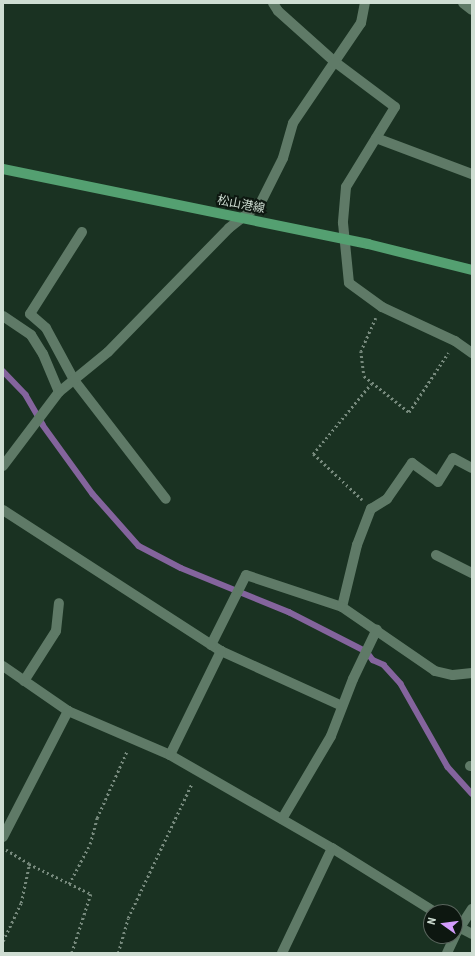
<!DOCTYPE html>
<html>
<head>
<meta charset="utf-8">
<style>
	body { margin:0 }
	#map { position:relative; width:475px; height:956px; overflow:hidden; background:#1a3222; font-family:"Roboto Condensed","Noto Sans JP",sans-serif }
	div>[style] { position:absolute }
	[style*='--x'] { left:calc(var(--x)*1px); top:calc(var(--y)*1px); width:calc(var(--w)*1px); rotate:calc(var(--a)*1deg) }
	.stream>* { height:5.5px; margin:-2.75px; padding:0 2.75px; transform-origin:2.75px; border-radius:2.75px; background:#84649d }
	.path>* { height:2.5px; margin-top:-1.25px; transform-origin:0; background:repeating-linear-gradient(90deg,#778a7d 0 2px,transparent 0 5px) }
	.minor>* { height:10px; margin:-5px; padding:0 5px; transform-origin:5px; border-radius:5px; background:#5f7a67 }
	.tertiary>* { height:10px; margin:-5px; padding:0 5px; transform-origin:5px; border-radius:5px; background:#5f7a67 }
	.primary>* { height:10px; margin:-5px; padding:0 5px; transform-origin:5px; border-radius:5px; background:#54a071 }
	span { translate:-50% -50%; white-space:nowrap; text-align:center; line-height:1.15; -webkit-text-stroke:4px #0d1710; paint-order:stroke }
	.street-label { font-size:12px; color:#ceddd2 }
	.frame { position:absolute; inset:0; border:4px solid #ceddd2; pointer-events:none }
	.north { position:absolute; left:423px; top:904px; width:40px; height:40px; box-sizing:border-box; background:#0d1710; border:1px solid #5a665e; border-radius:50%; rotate:284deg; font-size:11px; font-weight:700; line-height:16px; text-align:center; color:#ceddd2 }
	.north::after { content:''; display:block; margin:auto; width:14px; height:18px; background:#d39cfc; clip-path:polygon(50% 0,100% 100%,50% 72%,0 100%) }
</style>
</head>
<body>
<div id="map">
	<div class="stream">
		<div style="--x:3;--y:371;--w:33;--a:46"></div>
		<div style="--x:26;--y:395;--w:34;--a:60"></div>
		<div style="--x:43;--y:425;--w:85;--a:54.1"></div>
		<div style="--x:93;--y:494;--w:69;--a:48.5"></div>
		<div style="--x:139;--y:546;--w:47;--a:27.6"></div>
		<div style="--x:181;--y:568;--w:117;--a:22.2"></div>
		<div style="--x:289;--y:612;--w:88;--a:27.1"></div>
		<div style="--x:367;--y:652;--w:10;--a:53"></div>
		<div style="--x:373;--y:660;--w:12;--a:24"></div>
		<div style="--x:384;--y:665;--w:25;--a:48"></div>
		<div style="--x:401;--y:684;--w:95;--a:60.5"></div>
		<div style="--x:448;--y:767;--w:36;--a:48"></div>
	</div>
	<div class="path">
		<div style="--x:376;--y:318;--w:36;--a:114"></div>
		<div style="--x:361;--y:351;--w:25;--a:83"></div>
		<div style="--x:364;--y:376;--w:58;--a:38.7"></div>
		<div style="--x:409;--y:412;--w:71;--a:-56.5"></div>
		<div style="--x:362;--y:500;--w:67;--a:-136.8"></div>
		<div style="--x:313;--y:454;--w:91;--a:-50.4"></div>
		<div style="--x:29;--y:864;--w:69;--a:25.8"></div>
		<div style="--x:91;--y:894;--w:62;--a:107.9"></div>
		<div style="--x:69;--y:884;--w:45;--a:-62.3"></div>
		<div style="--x:90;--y:844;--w:27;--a:-75"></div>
		<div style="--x:97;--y:818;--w:73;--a:-65.9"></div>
		<div style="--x:3;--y:941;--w:42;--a:-64.7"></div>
		<div style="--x:21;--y:903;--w:40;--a:-78"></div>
		<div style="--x:29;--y:864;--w:27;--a:-149"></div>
		<div style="--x:118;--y:953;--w:36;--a:-74"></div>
		<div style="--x:128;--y:918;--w:149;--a:-64.6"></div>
	</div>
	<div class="minor">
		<div style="--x:273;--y:3;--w:9;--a:58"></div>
		<div style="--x:278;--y:11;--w:76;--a:41.8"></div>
		<div style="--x:335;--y:62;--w:75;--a:36.9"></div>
		<div style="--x:395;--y:107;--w:94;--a:121.5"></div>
		<div style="--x:346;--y:187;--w:36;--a:95"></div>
		<div style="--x:343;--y:223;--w:60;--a:84.3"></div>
		<div style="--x:349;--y:283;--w:41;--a:36"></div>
		<div style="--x:382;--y:307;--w:81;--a:25"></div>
		<div style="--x:455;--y:341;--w:21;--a:35"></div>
		<div style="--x:376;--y:138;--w:103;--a:20.6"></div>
		<div style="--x:82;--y:232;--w:97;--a:122.4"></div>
		<div style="--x:30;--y:314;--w:21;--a:41"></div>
		<div style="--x:46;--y:328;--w:59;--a:61.7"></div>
		<div style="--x:74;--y:380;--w:150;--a:52.3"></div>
		<div style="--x:3;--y:316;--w:34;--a:34"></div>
		<div style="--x:31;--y:335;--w:22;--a:58"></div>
		<div style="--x:43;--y:354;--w:41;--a:67.2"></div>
		<div style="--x:3;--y:466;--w:93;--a:-52.9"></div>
		<div style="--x:59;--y:392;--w:63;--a:-39.2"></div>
		<div style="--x:108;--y:352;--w:173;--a:-45.7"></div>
		<div style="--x:229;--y:228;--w:39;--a:-38"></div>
		<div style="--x:260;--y:204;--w:51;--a:-63.4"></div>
		<div style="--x:283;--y:158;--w:36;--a:-74"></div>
		<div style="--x:293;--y:123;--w:121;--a:-55.8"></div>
		<div style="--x:361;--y:23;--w:20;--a:-79"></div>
		<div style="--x:3;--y:510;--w:260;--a:32.9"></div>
		<div style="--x:221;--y:651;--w:133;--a:24.4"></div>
		<div style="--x:436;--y:555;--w:40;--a:26.6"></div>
		<div style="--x:342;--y:607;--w:64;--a:-76.4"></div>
		<div style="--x:357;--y:545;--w:39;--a:-69"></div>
		<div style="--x:371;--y:509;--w:19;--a:-32"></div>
		<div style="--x:387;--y:499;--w:44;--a:-55.2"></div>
		<div style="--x:412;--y:463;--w:32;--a:36"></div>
		<div style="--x:438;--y:482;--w:28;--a:-58"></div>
		<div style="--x:453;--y:458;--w:21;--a:28"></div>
		<div style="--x:211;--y:645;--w:78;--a:-63.4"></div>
		<div style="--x:246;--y:575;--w:101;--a:18.4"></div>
		<div style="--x:342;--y:607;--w:113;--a:34.5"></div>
		<div style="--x:435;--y:671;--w:18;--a:13"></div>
		<div style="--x:453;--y:675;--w:19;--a:-6"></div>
		<div style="--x:3;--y:666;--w:79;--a:34.7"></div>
		<div style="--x:68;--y:711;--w:111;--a:23.3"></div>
		<div style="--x:170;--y:755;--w:187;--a:29.9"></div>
		<div style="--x:332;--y:848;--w:121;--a:31.9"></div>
		<div style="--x:24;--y:681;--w:59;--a:-57.4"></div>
		<div style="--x:56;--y:631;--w:28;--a:-84"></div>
		<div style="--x:170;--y:755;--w:116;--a:-63.9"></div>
		<div style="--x:470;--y:766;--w:2;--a:0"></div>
		<div style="--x:282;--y:819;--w:96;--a:-59.4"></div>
		<div style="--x:331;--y:736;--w:61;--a:-68.9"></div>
		<div style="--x:353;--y:679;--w:55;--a:-64.4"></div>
		<div style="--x:3;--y:837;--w:142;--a:-62.7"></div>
		<div style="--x:455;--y:925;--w:19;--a:28"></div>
		<div style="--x:455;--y:935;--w:31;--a:-57"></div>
		<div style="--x:282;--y:953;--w:116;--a:-64.5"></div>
		<div style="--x:447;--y:953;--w:19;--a:-65"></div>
	</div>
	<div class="tertiary">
		<div style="--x:463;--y:3;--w:11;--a:38"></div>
	</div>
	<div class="primary">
		<div style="--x:3;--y:169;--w:373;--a:11.6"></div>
		<div style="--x:368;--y:244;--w:107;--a:14"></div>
	</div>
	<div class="street-label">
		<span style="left:241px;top:205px;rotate:11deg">松山港線</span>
	</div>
	<div class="frame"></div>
	<div class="north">N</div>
</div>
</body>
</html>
